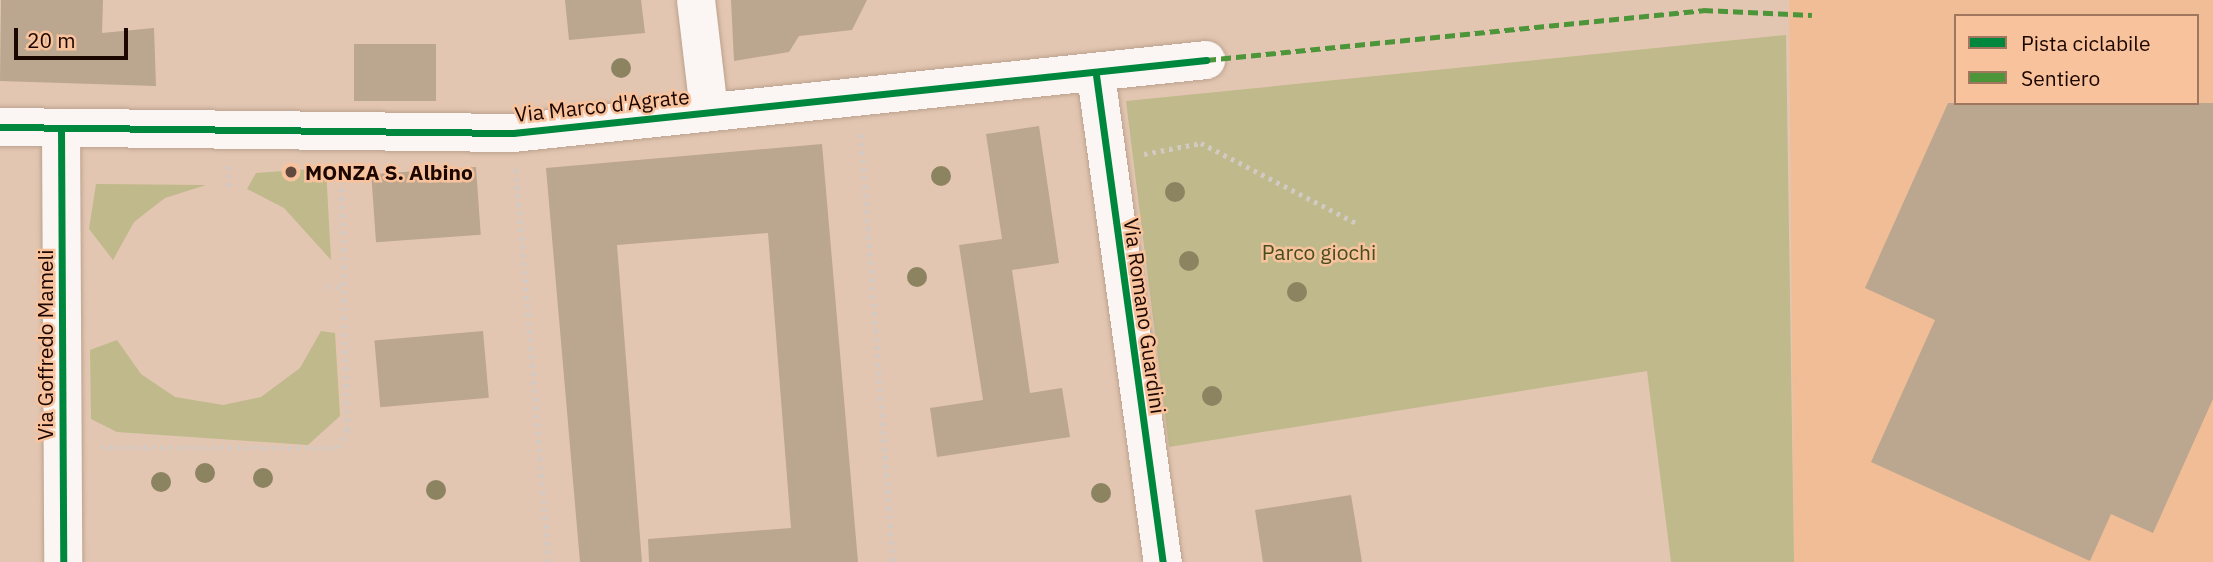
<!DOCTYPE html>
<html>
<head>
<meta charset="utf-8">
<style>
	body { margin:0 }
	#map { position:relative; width:2213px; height:562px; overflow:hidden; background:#e3c6b1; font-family:"IBM Plex Sans",sans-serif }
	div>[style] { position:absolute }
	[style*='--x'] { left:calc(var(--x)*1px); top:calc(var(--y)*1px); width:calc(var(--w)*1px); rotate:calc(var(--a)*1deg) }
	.built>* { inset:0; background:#f1bd96 }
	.green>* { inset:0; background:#bfb98b }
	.building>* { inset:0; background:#bba68f; transform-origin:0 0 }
	.path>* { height:4.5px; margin-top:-2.25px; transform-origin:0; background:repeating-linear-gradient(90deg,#d2c9c2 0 3.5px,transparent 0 8.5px) }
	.roads { filter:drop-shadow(0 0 2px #bba28f) drop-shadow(0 0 2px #bba28f) }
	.minor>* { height:38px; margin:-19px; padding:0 19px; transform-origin:19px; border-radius:19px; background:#fbf6f3 }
	.quiet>* { height:5px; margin-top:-2.5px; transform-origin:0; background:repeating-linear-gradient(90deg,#4c9539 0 10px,transparent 0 15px) }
	.cycleway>* { height:7px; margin:-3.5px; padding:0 3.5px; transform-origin:3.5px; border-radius:3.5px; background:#00873e }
	.trees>* { width:20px; height:20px; margin:-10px; border-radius:50%; background:#8c8361 }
	.dots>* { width:19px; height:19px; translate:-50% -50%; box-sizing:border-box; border:4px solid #f8c39c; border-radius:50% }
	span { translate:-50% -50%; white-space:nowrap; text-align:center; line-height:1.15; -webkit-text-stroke:5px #f8c39c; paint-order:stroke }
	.street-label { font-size:21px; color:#1c0600 }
	.poi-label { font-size:21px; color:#1c0600; font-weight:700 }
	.left { translate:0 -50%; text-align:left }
	.park-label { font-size:21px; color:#454d1f }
	.legend { position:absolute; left:1954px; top:14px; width:245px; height:91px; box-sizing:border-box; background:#f8c39c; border:2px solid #a0775e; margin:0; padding:9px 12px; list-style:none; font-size:21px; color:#1c0600 }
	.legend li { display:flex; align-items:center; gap:14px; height:35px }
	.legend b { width:35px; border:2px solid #a0775e }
	.scale { position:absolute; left:14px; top:28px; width:114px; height:32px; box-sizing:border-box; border:4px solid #1c0600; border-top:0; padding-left:9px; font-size:21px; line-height:24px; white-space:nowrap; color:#1c0600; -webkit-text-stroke:5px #f8c39c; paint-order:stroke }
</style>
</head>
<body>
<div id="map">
	<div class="built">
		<div style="clip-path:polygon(evenodd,1789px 0,2213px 0,2213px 562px,1794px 562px,1789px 0,1956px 16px,2197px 16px,2197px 103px,1956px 103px,1956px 16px)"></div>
	</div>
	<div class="green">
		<div style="clip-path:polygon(1786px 35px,1794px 562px,1671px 562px,1647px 371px,1169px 447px,1126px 101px)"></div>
		<div style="clip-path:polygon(326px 168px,331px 260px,284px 208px,247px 189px,256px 173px)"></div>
		<div style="clip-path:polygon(96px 184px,206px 185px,165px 198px,134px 222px,113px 260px,89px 229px)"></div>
		<div style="clip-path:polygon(321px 331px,335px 333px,340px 416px,308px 445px,117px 432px,91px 419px,90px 350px,117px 340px,141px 374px,175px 397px,223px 405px,261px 397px,300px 368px)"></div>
	</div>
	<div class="building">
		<div style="clip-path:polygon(1px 0,103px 0,102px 33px,154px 28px,156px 86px,0 81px)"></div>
		<div style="clip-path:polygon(565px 0,641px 0,645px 33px,569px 40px)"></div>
		<div style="clip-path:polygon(731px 0,867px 0,852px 30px,799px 36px,789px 52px,734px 61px)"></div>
		<div style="left:354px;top:44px;width:82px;height:57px"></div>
		<div style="clip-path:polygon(1948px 103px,2213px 103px,2213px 399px,2153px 533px,2111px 514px,2090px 561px,1871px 462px,1935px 320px,1865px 288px)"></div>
		<div style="clip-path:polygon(1039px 126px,1059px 263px,1012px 270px,1030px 393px,1062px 388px,1070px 437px,937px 457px,930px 408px,983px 400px,959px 245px,1002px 239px,986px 134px)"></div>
		<div style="clip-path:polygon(822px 144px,858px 562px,649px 562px,648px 539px,791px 528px,768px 233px,617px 245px,642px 562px,580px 562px,546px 168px)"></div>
		<div style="left:476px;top:167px;width:68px;height:105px;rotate:86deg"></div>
		<div style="left:483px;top:331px;width:67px;height:109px;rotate:85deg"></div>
		<div style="clip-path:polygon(1351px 495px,1362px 562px,1263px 562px,1255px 510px)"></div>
	</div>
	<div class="path">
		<div style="--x:861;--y:134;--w:429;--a:85.7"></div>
		<div style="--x:1144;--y:154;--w:58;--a:-10.9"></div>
		<div style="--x:1201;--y:143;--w:177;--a:27.3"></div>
		<div style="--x:229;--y:166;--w:21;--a:90"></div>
		<div style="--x:516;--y:169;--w:394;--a:85.2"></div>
		<div style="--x:327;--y:286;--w:16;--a:4"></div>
		<div style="--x:101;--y:447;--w:238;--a:0.2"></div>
		<div style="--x:339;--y:448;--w:20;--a:-66"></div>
		<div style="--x:347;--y:430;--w:262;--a:-91.3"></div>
	</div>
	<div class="roads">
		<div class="minor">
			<div style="--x:696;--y:0;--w:112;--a:83.3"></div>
			<div style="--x:1096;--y:75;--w:492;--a:82.2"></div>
			<div style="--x:0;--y:127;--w:513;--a:0.67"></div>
			<div style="--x:513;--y:133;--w:697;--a:-6.01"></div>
			<div style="--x:61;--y:128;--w:434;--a:89.7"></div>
		</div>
	</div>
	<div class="quiet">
		<div style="--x:1206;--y:60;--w:500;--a:-5.7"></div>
		<div style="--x:1703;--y:10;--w:109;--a:2.6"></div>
	</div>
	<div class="cycleway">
		<div style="--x:1096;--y:75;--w:492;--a:82.2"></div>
		<div style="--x:0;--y:127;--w:513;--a:0.67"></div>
		<div style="--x:513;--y:133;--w:697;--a:-6.01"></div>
		<div style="--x:61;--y:128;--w:434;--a:89.7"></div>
	</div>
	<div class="trees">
		<div style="left:621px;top:68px"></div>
		<div style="left:941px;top:176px"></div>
		<div style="left:1175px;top:192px"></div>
		<div style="left:1189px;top:261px"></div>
		<div style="left:917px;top:277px"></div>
		<div style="left:1297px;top:292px"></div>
		<div style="left:1212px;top:396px"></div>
		<div style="left:205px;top:473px"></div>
		<div style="left:263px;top:478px"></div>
		<div style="left:161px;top:482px"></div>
		<div style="left:436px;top:490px"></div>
		<div style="left:1101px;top:493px"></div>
	</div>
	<div class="dots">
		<div style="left:291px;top:172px;background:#62493e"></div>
	</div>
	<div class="street-label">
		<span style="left:602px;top:105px;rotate:-6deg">Via Marco d'Agrate</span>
		<span style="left:1145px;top:316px;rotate:82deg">Via Romano Guardini</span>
		<span style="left:45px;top:345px;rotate:-90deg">Via Goffredo Mameli</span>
	</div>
	<div class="poi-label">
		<span class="left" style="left:305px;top:172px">MONZA S. Albino</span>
	</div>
	<div class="park-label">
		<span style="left:1319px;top:252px">Parco giochi</span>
	</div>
	<ul class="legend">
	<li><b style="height:9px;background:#00873e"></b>Pista ciclabile</li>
	<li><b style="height:9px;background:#4c9539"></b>Sentiero</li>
	</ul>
	<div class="scale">20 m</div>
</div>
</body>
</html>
